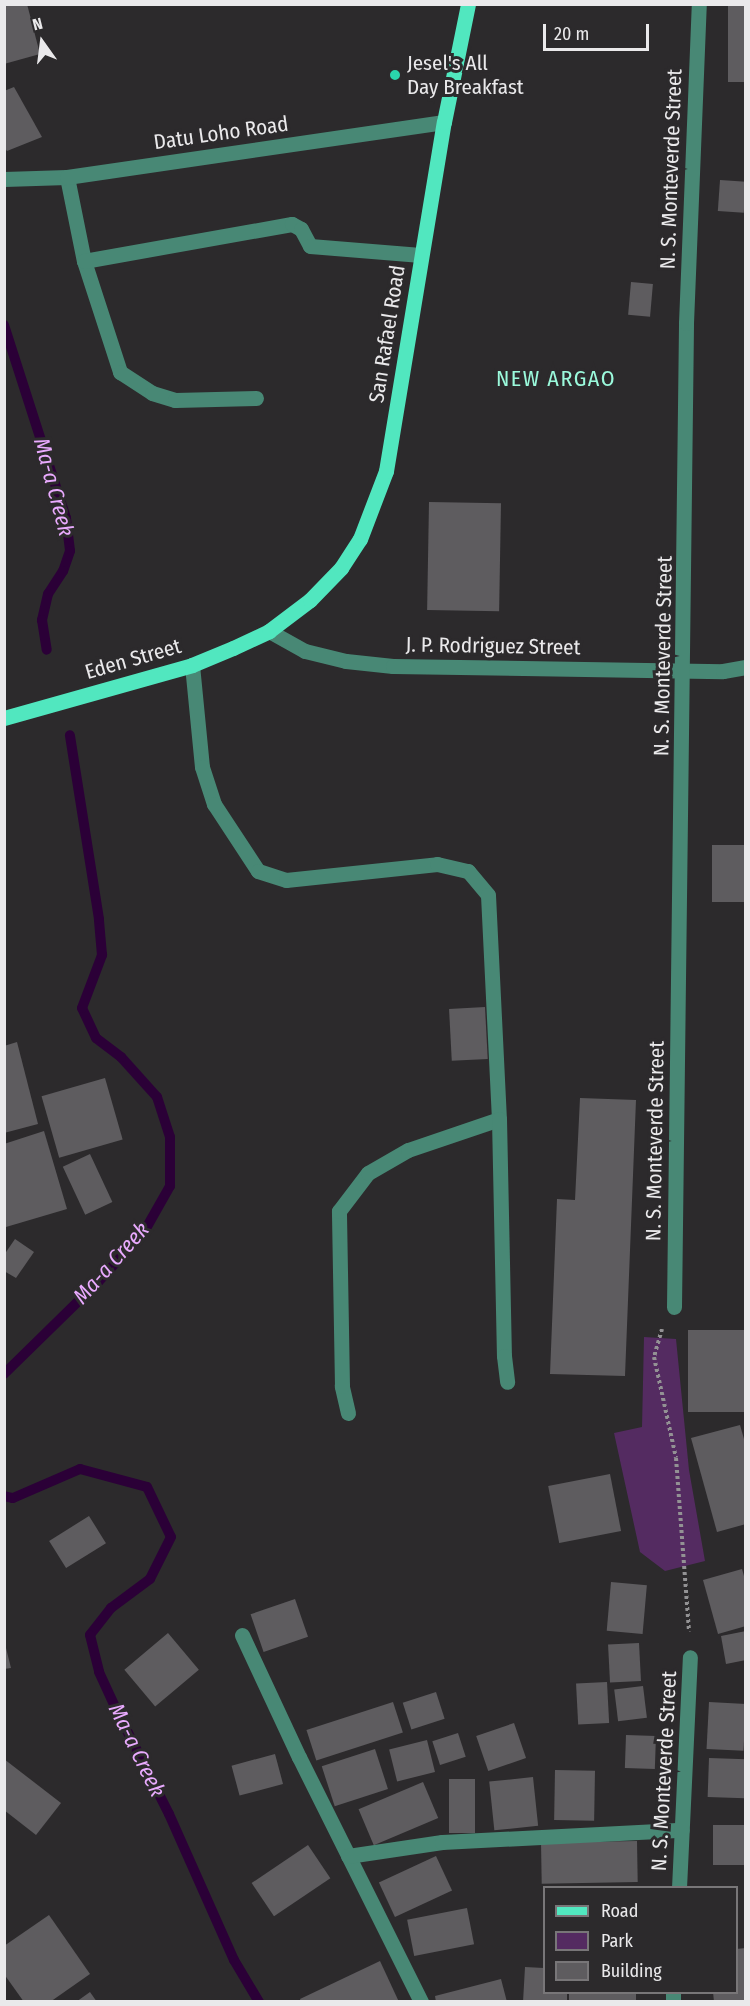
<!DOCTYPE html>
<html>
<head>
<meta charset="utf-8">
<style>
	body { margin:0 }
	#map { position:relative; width:750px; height:2006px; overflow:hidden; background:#2c2a2c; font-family:"Fira Sans Condensed",sans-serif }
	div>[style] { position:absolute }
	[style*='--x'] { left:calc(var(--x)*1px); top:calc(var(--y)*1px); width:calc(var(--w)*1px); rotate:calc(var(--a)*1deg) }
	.green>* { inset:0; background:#542b61 }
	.stream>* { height:10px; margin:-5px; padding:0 5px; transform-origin:5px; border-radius:5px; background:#2b0037 }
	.building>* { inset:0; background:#5e5c5f; transform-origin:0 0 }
	.path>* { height:4px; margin-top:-2px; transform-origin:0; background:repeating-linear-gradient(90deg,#939294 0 3px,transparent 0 6px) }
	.minor>* { height:15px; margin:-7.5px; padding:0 7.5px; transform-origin:7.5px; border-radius:7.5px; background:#488875 }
	.major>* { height:15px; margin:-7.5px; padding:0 7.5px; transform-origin:7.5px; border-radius:7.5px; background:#51e7bf }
	.dots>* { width:16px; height:16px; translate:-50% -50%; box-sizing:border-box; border:3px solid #2c2a2c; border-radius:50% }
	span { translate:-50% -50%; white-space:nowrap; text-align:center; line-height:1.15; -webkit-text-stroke:6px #2c2a2c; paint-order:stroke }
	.poi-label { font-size:21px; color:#eae9eb }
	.left { translate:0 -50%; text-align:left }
	.street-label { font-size:21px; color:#eae9eb }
	.neighbourhood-label { font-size:22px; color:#9bfadc; letter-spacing:1.5px }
	.water-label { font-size:22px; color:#e9aafe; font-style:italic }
	.frame { position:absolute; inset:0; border:6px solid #eae9eb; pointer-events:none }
	.legend { position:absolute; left:543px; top:1886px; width:195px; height:108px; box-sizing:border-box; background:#2c2a2c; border:2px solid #787678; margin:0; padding:8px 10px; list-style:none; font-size:18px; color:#eae9eb }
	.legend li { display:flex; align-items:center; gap:12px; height:30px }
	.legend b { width:30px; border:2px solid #787678 }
	.north { position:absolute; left:12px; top:12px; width:60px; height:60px; -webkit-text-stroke:4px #2c2a2c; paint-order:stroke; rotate:346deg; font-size:16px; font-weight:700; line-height:24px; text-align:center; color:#eae9eb }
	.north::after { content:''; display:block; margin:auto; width:21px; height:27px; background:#eae9eb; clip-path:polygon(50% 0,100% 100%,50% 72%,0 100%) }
	.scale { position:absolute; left:543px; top:24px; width:106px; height:27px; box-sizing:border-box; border:3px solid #eae9eb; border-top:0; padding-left:8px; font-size:18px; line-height:21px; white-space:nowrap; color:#eae9eb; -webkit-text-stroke:4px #2c2a2c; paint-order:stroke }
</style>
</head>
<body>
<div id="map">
	<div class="green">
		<div style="clip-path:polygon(644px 1337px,676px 1339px,689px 1470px,705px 1561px,665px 1571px,640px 1552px,614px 1433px,642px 1427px)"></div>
	</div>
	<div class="stream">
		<div style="--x:4;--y:325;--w:203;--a:72.2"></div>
		<div style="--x:66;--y:518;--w:33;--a:83"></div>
		<div style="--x:70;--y:551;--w:21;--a:109"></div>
		<div style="--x:63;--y:571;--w:27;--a:123"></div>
		<div style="--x:48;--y:594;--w:27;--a:103"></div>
		<div style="--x:42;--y:620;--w:30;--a:81"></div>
		<div style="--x:4;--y:1374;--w:132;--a:-44.4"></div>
		<div style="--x:98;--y:1282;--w:68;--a:-47.4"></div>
		<div style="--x:144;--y:1232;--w:53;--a:-60.5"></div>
		<div style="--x:170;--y:1186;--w:49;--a:-90"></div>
		<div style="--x:170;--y:1137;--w:42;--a:-108"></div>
		<div style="--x:157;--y:1097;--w:54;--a:-132"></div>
		<div style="--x:121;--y:1057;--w:31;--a:-143"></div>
		<div style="--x:96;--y:1038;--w:33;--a:-115"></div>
		<div style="--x:82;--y:1008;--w:57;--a:-69.3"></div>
		<div style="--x:102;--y:955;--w:36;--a:-95"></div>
		<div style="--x:99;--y:919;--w:186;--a:-99"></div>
		<div style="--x:4;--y:1496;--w:9;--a:13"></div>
		<div style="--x:13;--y:1498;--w:73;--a:-23.4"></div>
		<div style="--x:80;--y:1469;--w:69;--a:15"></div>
		<div style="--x:147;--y:1487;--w:55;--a:64.4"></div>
		<div style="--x:171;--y:1537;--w:47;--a:116.6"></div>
		<div style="--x:150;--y:1579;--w:49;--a:143.4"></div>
		<div style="--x:111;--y:1608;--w:34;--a:128"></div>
		<div style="--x:90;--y:1635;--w:38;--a:76"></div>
		<div style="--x:99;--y:1672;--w:43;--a:65.2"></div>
		<div style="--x:117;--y:1711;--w:115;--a:63.2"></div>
		<div style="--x:169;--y:1814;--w:160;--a:66"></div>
		<div style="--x:234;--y:1960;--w:49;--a:59.2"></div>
	</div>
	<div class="building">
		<div style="clip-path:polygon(4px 4px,27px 4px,40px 54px,4px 64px)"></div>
		<div style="left:728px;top:4px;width:18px;height:78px"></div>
		<div style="clip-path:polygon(14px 87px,42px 137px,7px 151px,4px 147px,4px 91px)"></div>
		<div style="left:720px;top:180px;width:26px;height:31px;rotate:4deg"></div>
		<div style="left:631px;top:282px;width:22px;height:33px;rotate:5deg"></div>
		<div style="left:429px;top:502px;width:72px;height:108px;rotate:1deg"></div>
		<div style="left:746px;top:845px;width:57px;height:34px;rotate:90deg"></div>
		<div style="left:485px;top:1007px;width:52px;height:36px;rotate:87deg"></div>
		<div style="clip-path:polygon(17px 1042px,38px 1124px,4px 1133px,4px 1046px)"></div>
		<div style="left:105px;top:1078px;width:64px;height:66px;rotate:74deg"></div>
		<div style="clip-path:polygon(580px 1098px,636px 1100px,625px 1376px,550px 1374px,557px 1199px,575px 1200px)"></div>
		<div style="clip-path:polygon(44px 1131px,67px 1209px,6px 1227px,4px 1144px)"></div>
		<div style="left:90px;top:1154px;width:53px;height:30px;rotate:65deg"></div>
		<div style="clip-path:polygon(15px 1239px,34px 1252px,16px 1278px,4px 1271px,4px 1255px)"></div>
		<div style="left:746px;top:1330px;width:82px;height:58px;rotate:90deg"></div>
		<div style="clip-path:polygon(740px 1425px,746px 1446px,746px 1524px,717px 1532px,691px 1438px)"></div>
		<div style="left:610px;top:1474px;width:58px;height:63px;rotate:79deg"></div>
		<div style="left:89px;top:1516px;width:32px;height:47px;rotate:58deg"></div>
		<div style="clip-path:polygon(742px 1569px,746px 1583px,746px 1626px,718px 1634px,703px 1580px)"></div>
		<div style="left:611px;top:1582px;width:36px;height:49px;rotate:5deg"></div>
		<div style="left:295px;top:1599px;width:40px;height:47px;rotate:71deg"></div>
		<div style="clip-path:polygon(746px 1631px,746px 1660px,726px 1664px,721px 1636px)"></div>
		<div style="left:168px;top:1633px;width:48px;height:57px;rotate:50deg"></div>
		<div style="clip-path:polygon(4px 1640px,11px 1668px,4px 1669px)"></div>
		<div style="left:639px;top:1643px;width:38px;height:31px;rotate:87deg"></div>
		<div style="left:607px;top:1682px;width:41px;height:31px;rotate:87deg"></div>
		<div style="left:643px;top:1686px;width:32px;height:29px;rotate:83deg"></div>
		<div style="left:436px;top:1692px;width:28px;height:35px;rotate:72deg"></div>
		<div style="left:393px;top:1702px;width:32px;height:91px;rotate:72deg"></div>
		<div style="left:709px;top:1702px;width:37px;height:47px;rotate:3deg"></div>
		<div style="left:514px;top:1723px;width:37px;height:40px;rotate:71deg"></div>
		<div style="left:458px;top:1733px;width:25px;height:27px;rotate:72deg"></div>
		<div style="left:626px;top:1735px;width:30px;height:33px;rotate:2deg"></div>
		<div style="left:427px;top:1740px;width:33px;height:39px;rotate:76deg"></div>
		<div style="left:375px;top:1749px;width:42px;height:56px;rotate:72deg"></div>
		<div style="left:275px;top:1754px;width:31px;height:45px;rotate:75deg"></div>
		<div style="left:709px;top:1758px;width:37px;height:39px;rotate:2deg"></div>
		<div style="clip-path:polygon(4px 1759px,61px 1803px,36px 1835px,4px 1810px)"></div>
		<div style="left:555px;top:1770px;width:40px;height:50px;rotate:1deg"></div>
		<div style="left:533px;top:1777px;width:49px;height:44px;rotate:84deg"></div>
		<div style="left:475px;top:1779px;width:54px;height:26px;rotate:90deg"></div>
		<div style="left:423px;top:1782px;width:39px;height:70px;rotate:67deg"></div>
		<div style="left:746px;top:1825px;width:40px;height:33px;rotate:90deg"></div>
		<div style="left:637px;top:1841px;width:41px;height:96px;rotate:89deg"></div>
		<div style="left:308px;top:1845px;width:40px;height:68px;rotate:56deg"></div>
		<div style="left:436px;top:1856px;width:38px;height:63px;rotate:65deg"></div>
		<div style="left:467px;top:1908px;width:37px;height:61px;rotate:79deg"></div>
		<div style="clip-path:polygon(49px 1915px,90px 1974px,50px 2002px,24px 2002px,4px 1974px,4px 1946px)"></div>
		<div style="clip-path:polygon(746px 1948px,746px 2002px,714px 2002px,713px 1992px,736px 1992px,736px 1949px)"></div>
		<div style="clip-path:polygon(380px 1961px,399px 2002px,301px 2002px,300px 1999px)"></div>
		<div style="clip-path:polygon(525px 1967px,544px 1968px,544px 1992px,567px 1992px,567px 2002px,523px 2002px)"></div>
		<div style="clip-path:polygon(501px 1979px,507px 2002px,436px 2002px,435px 1996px)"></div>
		<div style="clip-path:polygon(90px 1992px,97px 2002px,76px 2002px)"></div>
		<div style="left:569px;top:1992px;width:67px;height:10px"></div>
	</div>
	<div class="path">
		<div style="--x:662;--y:1329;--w:29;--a:106"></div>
		<div style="--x:654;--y:1357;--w:103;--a:77.7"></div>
		<div style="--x:676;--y:1458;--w:174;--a:85.7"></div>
	</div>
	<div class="minor">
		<div style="--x:67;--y:177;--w:86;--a:78.6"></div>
		<div style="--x:84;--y:261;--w:117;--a:72"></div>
		<div style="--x:120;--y:372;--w:38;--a:33"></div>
		<div style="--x:152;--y:393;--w:24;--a:17"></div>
		<div style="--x:175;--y:400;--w:81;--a:-1.4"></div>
		<div style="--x:4;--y:179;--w:63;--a:-1.8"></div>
		<div style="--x:67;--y:177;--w:381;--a:-8.3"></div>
		<div style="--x:84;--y:261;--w:211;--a:-10.1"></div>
		<div style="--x:292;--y:224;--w:10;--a:29"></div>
		<div style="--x:301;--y:229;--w:19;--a:62"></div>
		<div style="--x:310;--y:246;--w:111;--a:4.6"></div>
		<div style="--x:269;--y:631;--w:41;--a:29.1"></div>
		<div style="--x:305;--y:651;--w:42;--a:13.7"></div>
		<div style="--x:346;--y:661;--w:47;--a:6.1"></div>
		<div style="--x:393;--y:666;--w:330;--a:0.9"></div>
		<div style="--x:723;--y:671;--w:23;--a:-10"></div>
		<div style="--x:192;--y:665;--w:102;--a:84.4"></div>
		<div style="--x:202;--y:767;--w:39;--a:72"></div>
		<div style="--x:214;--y:804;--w:80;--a:56.7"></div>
		<div style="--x:258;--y:871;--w:29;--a:18"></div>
		<div style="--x:286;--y:880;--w:152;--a:-6"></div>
		<div style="--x:437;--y:864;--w:32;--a:13"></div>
		<div style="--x:468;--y:871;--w:31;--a:50"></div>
		<div style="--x:488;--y:895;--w:224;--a:87.2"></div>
		<div style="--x:674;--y:1307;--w:984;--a:-89.3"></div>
		<div style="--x:686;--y:323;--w:319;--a:-87.7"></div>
		<div style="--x:348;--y:1413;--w:28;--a:-103"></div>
		<div style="--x:342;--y:1386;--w:175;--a:-91"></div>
		<div style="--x:339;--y:1211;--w:48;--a:-52.7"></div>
		<div style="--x:368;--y:1173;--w:46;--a:-29.9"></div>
		<div style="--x:408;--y:1150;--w:96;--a:-18.8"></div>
		<div style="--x:499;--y:1119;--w:237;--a:88.8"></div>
		<div style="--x:504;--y:1356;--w:26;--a:83"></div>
		<div style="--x:242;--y:1635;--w:135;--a:65"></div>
		<div style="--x:299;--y:1757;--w:274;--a:63.5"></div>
		<div style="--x:348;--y:1856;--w:95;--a:-8.5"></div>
		<div style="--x:442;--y:1842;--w:240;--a:-2.9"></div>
		<div style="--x:679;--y:1888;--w:231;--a:-87.3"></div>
		<div style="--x:673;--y:2002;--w:10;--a:-90"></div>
	</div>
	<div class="major">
		<div style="--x:4;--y:718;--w:195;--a:-15.7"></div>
		<div style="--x:192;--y:665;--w:44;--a:-22.5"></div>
		<div style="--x:233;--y:648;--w:40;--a:-25"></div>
		<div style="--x:269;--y:631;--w:51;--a:-37.1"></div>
		<div style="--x:310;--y:600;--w:45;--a:-45.9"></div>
		<div style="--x:341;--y:568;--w:35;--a:-57"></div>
		<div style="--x:360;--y:539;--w:73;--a:-69.1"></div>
		<div style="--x:386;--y:471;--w:354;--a:-80.6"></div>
		<div style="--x:444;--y:122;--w:120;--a:-78.5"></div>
	</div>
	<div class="dots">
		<div style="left:395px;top:75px;background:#2ad5ac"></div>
	</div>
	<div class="poi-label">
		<span class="left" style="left:407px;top:75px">Jesel's All<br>Day Breakfast</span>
	</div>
	<div class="street-label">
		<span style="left:221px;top:133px;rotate:-8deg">Datu Loho Road</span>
		<span style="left:671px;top:169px;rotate:-88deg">N. S. Monteverde Street</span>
		<span style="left:387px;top:334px;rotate:-81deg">San Rafael Road</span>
		<span style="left:493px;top:646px;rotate:1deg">J. P. Rodriguez Street</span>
		<span style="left:663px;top:656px;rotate:-89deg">N. S. Monteverde Street</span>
		<span style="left:133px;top:659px;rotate:-16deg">Eden Street</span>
		<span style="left:655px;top:1141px;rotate:-89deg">N. S. Monteverde Street</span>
		<span style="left:664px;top:1771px;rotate:-87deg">N. S. Monteverde Street</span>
	</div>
	<div class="neighbourhood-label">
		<span style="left:556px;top:379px">NEW ARGAO</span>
	</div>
	<div class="water-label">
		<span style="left:54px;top:487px;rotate:75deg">Ma-a Creek</span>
		<span style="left:111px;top:1263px;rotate:-48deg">Ma-a Creek</span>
		<span style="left:137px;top:1750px;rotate:64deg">Ma-a Creek</span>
	</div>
	<div class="frame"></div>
	<ul class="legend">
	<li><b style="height:8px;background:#51e7bf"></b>Road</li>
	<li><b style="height:16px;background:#542b61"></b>Park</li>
	<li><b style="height:16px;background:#5e5c5f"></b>Building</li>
	</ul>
	<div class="north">N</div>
	<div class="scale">20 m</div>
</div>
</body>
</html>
